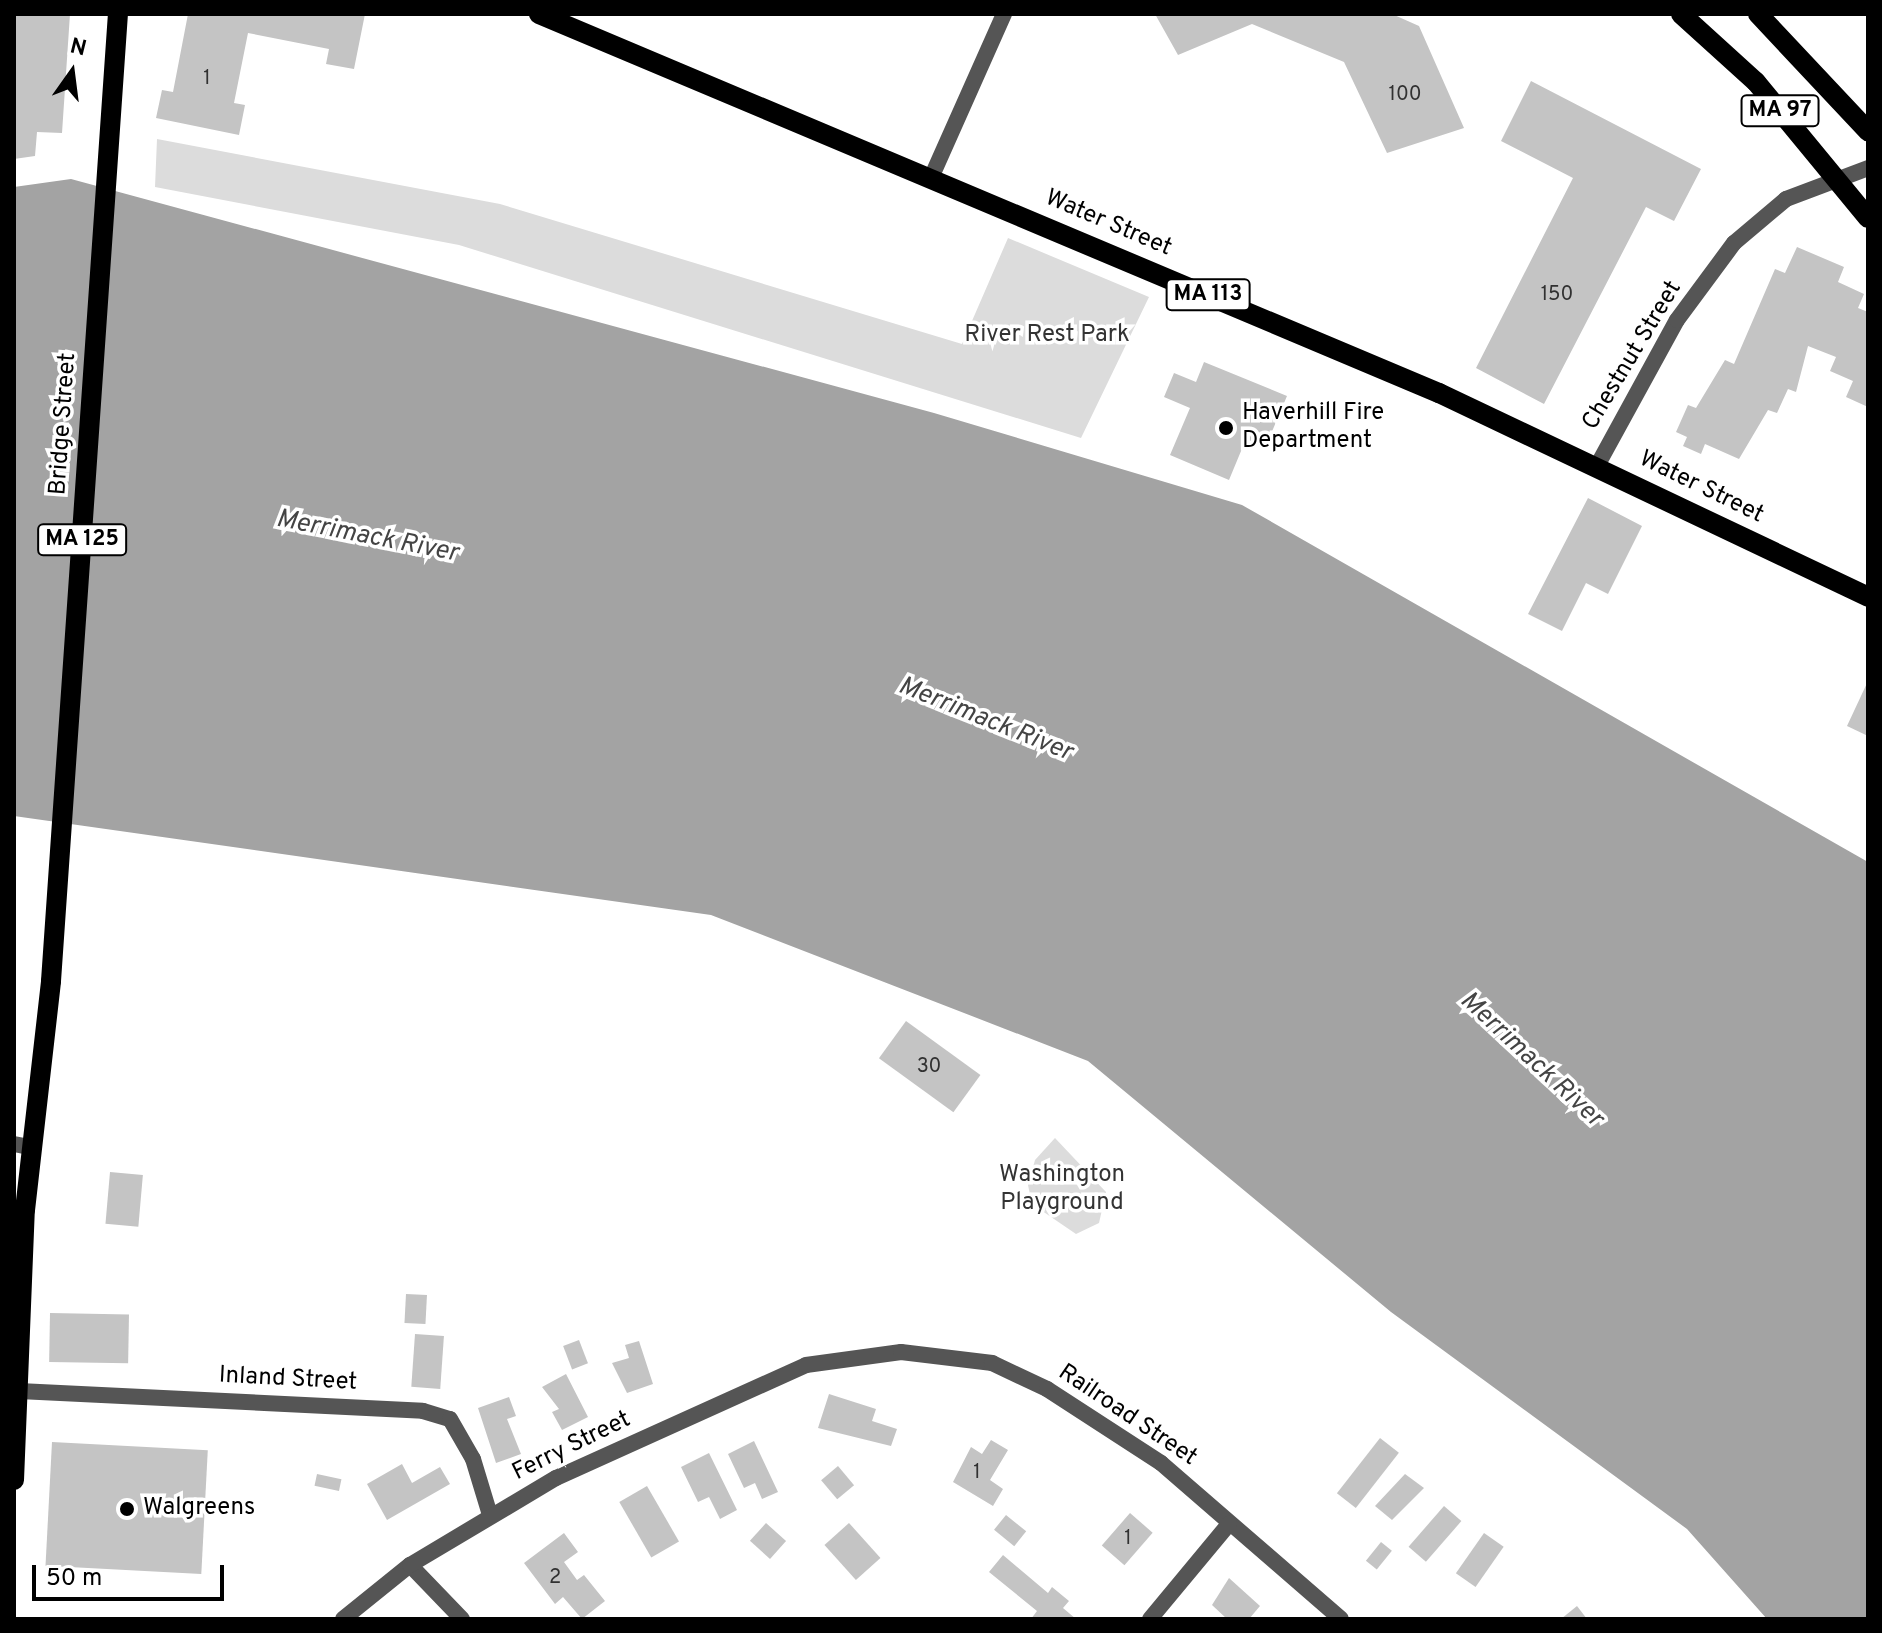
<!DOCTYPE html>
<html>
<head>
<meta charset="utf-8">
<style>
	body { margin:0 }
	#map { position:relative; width:1882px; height:1633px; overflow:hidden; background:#fff; font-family:Overpass,sans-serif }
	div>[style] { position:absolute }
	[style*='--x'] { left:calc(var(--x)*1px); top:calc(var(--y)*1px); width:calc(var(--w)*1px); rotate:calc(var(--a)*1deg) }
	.green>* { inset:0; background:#dcdcdc }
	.water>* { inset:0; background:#a3a3a3 }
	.building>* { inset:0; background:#c4c4c4; transform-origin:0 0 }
	.minor>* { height:16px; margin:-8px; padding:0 8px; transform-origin:8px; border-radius:8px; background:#555 }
	.tertiary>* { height:16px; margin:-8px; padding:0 8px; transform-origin:8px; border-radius:8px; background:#555 }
	.primary>* { height:20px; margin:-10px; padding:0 10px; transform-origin:10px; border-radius:10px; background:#000 }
	.dots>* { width:22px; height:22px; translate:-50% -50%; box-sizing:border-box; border:4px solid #fff; border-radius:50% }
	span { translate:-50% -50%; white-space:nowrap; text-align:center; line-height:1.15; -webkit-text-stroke:7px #fff; paint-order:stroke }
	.number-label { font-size:20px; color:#313131 }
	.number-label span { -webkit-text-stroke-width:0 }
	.shield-label span { padding:2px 6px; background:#fff; border:2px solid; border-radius:6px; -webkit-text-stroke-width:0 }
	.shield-label { font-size:22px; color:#000; font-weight:700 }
	.street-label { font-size:24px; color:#000 }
	.park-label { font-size:24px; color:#333 }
	.poi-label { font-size:24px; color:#000 }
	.left { translate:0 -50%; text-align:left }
	.water-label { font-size:26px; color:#444; font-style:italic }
	.frame { position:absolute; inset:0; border:16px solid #000; pointer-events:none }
	.north { position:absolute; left:32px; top:32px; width:80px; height:80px; -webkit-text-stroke:6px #fff; paint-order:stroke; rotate:14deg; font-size:22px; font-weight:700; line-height:32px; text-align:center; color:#000 }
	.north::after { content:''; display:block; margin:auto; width:28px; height:36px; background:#000; clip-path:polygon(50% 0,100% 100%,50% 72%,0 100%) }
	.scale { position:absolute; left:32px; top:1565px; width:192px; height:36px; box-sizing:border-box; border:4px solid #000; border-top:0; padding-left:10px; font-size:24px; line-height:28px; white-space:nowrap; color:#000; -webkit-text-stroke:6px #fff; paint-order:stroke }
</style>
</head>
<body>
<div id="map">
	<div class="green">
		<div style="clip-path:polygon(157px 139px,500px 204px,962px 344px,1008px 238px,1149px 297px,1081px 438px,459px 245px,155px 187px)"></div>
		<div style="clip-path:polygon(1055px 1138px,1106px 1192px,1099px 1223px,1076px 1234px,1032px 1204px,1028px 1185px,1035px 1160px)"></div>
	</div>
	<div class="water">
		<div style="clip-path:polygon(71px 179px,934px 413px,1242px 505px,1868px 862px,1868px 1619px,1767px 1619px,1687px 1529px,1391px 1312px,1088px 1061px,711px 915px,14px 816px,14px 187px)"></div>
	</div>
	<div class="building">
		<div style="clip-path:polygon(14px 14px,70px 14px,62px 133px,37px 132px,35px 156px,14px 159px)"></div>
		<div style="clip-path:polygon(188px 14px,365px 14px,354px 69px,326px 64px,329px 49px,248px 33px,234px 103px,245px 105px,239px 135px,156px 118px,162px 90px,173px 92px)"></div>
		<div style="clip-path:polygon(1155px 14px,1392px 14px,1419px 26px,1464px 128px,1387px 153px,1344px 62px,1252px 24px,1178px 55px)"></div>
		<div style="clip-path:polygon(1531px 81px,1701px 169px,1674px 221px,1646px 207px,1544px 404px,1476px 368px,1573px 178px,1501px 141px)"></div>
		<div style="clip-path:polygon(1797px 247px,1844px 267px,1838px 282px,1864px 294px,1858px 308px,1868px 312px,1868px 407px,1846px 397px,1853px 381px,1830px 371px,1836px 357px,1808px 346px,1796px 392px,1788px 389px,1777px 413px,1768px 410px,1739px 459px,1705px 444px,1701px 454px,1683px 446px,1687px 437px,1676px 432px,1688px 405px,1696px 408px,1725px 360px,1734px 364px,1775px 269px,1785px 273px)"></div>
		<div style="clip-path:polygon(1204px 362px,1287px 396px,1265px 448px,1246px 439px,1229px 480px,1170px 455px,1190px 408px,1164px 397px,1174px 373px,1196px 382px)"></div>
		<div style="clip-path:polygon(1588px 498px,1642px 526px,1608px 594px,1586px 583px,1562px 631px,1528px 614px)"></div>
		<div style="clip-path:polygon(1868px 681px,1868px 736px,1847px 726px)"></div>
		<div style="left:906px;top:1021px;width:92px;height:46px;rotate:36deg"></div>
		<div style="left:110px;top:1172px;width:33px;height:52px;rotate:5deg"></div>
		<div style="left:406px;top:1294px;width:21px;height:29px;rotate:3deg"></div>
		<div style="left:50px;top:1313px;width:79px;height:49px;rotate:1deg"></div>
		<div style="left:415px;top:1334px;width:29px;height:53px;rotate:4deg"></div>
		<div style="left:579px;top:1340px;width:25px;height:17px;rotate:69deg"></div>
		<div style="clip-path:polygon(639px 1341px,653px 1384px,627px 1393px,612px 1363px,629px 1358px,625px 1345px)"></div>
		<div style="clip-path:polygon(566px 1374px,588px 1417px,562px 1430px,552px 1412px,559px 1409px,542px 1387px)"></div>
		<div style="clip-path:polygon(829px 1394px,876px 1409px,872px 1421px,897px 1429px,891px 1446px,818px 1428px)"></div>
		<div style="clip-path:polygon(509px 1397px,516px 1416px,507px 1419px,521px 1454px,496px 1463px,478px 1408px)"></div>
		<div style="left:1380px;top:1438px;width:24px;height:70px;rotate:38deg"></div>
		<div style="clip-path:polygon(991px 1440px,1008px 1450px,990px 1480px,1003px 1489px,993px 1506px,953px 1482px,971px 1447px,982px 1454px)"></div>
		<div style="clip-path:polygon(754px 1441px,778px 1492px,762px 1499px,755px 1483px,744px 1488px,728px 1454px)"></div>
		<div style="left:52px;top:1442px;width:156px;height:124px;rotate:3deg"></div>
		<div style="clip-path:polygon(709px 1453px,737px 1510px,720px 1519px,709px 1497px,698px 1502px,681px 1467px)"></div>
		<div style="clip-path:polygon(402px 1464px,412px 1483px,440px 1467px,450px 1484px,387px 1520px,367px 1484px)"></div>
		<div style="left:838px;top:1466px;width:25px;height:22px;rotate:50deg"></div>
		<div style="left:317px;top:1474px;width:25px;height:12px;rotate:12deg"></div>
		<div style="clip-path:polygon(1405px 1474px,1424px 1488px,1392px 1520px,1375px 1506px)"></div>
		<div style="left:647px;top:1486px;width:64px;height:32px;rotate:60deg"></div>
		<div style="left:1444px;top:1506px;width:23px;height:54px;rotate:41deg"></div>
		<div style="left:1130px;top:1513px;width:30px;height:43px;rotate:41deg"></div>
		<div style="left:1006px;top:1515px;width:26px;height:19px;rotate:39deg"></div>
		<div style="left:766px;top:1523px;width:27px;height:24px;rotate:42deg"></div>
		<div style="left:849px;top:1523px;width:47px;height:33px;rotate:48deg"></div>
		<div style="clip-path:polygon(564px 1533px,578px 1552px,564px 1562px,577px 1580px,584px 1575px,605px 1601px,582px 1619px,563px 1597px,555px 1604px,524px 1563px)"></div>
		<div style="left:1484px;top:1533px;width:24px;height:49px;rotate:35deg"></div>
		<div style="left:1381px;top:1542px;width:14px;height:24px;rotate:39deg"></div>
		<div style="clip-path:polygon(1003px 1555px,1048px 1593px,1052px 1587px,1069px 1601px,1063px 1608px,1076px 1619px,1031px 1619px,1037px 1611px,989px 1572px)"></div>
		<div style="clip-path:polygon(1229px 1578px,1260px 1606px,1249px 1619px,1227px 1619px,1212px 1605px)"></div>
		<div style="clip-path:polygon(1577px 1606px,1587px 1619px,1561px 1619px)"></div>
	</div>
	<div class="minor">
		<div style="--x:931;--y:178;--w:180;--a:-66"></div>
		<div style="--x:1597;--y:466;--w:166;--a:-61.3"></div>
		<div style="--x:1677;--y:320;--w:96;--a:-53.5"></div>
		<div style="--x:1734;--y:243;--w:68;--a:-40.2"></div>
		<div style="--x:1786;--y:199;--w:88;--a:-20.7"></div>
		<div style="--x:19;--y:1391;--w:404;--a:2.8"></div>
		<div style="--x:423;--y:1411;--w:28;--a:17"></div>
		<div style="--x:450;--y:1419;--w:46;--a:60.1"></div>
		<div style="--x:473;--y:1459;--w:59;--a:73.1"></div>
		<div style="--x:410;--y:1565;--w:75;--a:46.1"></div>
		<div style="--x:343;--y:1619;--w:86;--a:-38.9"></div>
		<div style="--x:410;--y:1565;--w:170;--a:-30.8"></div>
		<div style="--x:556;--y:1478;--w:274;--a:-24.3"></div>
		<div style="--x:806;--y:1365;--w:96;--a:-7.8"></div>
		<div style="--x:901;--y:1352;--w:92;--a:6.9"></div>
		<div style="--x:992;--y:1363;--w:61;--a:25.3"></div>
		<div style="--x:1047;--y:1389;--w:136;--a:33"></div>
		<div style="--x:1161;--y:1463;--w:238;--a:40.9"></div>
		<div style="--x:1150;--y:1619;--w:124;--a:-50.3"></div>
	</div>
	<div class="tertiary">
		<div style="--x:14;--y:1144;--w:16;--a:11"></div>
	</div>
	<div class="primary">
		<div style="--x:539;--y:14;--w:977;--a:22.84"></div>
		<div style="--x:1439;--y:393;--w:475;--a:25.4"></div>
		<div style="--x:1681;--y:14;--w:101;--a:42.2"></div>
		<div style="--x:1756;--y:82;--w:176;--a:50.5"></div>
		<div style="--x:1758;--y:14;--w:161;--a:46.8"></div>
		<div style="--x:14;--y:1480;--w:270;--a:-87.7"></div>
		<div style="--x:25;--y:1210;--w:230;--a:-83.5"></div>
		<div style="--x:51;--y:981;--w:969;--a:-86.04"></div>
	</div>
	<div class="dots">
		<div style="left:1226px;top:428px;background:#000"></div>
		<div style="left:127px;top:1509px;background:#000"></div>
	</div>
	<div class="number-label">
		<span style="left:207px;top:79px">1</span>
		<span style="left:1405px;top:95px">100</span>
		<span style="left:1557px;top:295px">150</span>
		<span style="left:929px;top:1067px">30</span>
		<span style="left:977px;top:1473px">1</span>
		<span style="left:1128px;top:1539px">1</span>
		<span style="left:555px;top:1578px">2</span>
	</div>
	<div class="shield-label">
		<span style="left:1780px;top:111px">MA 97</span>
		<span style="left:1208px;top:295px">MA 113</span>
		<span style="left:82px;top:540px">MA 125</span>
	</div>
	<div class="street-label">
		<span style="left:1108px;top:224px;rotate:23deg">Water Street</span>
		<span style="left:1633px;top:356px;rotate:-59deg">Chestnut Street</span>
		<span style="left:64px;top:424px;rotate:-86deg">Bridge Street</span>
		<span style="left:1701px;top:488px;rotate:26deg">Water Street</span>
		<span style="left:288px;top:1380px;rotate:3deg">Inland Street</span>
		<span style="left:1127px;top:1416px;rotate:34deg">Railroad Street</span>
		<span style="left:572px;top:1447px;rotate:-26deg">Ferry Street</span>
	</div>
	<div class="park-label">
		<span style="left:1047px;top:336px">River Rest Park</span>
		<span style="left:1062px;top:1190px">Washington<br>Playground</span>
	</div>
	<div class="poi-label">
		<span class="left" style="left:1242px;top:428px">Haverhill Fire<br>Department</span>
		<span class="left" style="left:143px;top:1509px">Walgreens</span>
	</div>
	<div class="water-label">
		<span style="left:367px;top:537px;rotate:11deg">Merrimack River</span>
		<span style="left:985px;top:720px;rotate:22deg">Merrimack River</span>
		<span style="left:1531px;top:1060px;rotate:43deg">Merrimack River</span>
	</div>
	<div class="frame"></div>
	<div class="north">N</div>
	<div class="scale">50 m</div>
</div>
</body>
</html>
